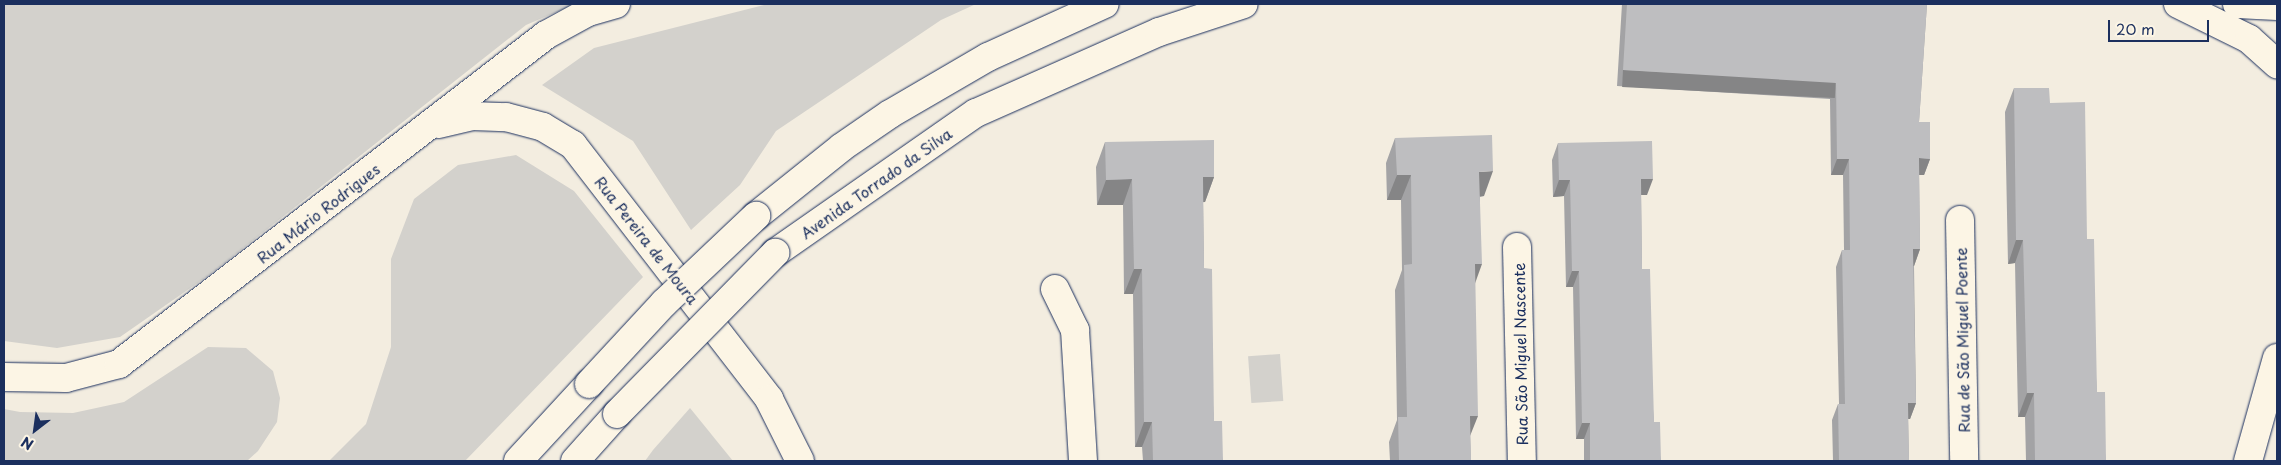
<!DOCTYPE html>
<html>
<head>
<meta charset="utf-8">
<style>
	body { margin:0 }
	#map { position:relative; width:2281px; height:465px; overflow:hidden; background:#f3ede0; font-family:"Playpen Sans",sans-serif }
	div>[style] { position:absolute }
	[style*='--x'] { left:calc(var(--x)*1px); top:calc(var(--y)*1px); width:calc(var(--w)*1px); rotate:calc(var(--a)*1deg) }
	.green>* { inset:0; background:#d3d1cc; transform-origin:0 0 }
	.roads { filter:drop-shadow(0 0 1px #1b2f5e) drop-shadow(0 0 1px #1b2f5e) }
	.minor>* { height:28px; margin:-14px; padding:0 14px; transform-origin:14px; border-radius:14px; background:#fcf5e5 }
	.tertiary>* { height:28px; margin:-14px; padding:0 14px; transform-origin:14px; border-radius:14px; background:#fcf5e5 }
	.secondary>* { height:28px; margin:-14px; padding:0 14px; transform-origin:14px; border-radius:14px; background:#fcf5e5 }
	.bridges { filter:drop-shadow(0 0 1px #1b2f5e) drop-shadow(0 0 1px #1b2f5e) }
	.secondary-bridge>* { height:28px; margin:-14px; padding:0 14px; transform-origin:14px; border-radius:14px; background:#fcf5e5 }
	.wall>* { inset:0; background:#a3a3a5 }
	.shaded-wall>* { inset:0; background:#858586; transform-origin:0 0 }
	.building>* { inset:0; background:#bebec0 }
	span { translate:-50% -50%; white-space:nowrap; text-align:center; line-height:1.15; -webkit-text-stroke:4.5px #fcf5e5; paint-order:stroke }
	.street-label { font-size:15px; color:#1b2f5e }
	.frame { position:absolute; inset:0; border:5px solid #1b2f5e; pointer-events:none }
	.north { position:absolute; left:10px; top:405px; width:50px; height:50px; -webkit-text-stroke:4px #fcf5e5; paint-order:stroke; rotate:210deg; font-size:14px; font-weight:700; line-height:20px; text-align:center; color:#1b2f5e }
	.north::after { content:''; display:block; margin:auto; width:18px; height:22px; background:#1b2f5e; clip-path:polygon(50% 0,100% 100%,50% 72%,0 100%) }
	.scale { position:absolute; left:2108px; top:20px; width:101px; height:22px; box-sizing:border-box; border:2px solid #1b2f5e; border-top:0; padding-left:6px; font-size:15px; line-height:18px; white-space:nowrap; color:#1b2f5e; -webkit-text-stroke:4px #fcf5e5; paint-order:stroke }
</style>
</head>
<body>
<div id="map">
	<div class="green">
		<div style="clip-path:polygon(4px 4px,575px 4px,526px 25px,209px 275px,120px 337px,57px 348px,4px 341px)"></div>
		<div style="clip-path:polygon(768px 4px,976px 4px,941px 20px,776px 131px,740px 185px,691px 230px,633px 141px,542px 85px,594px 48px)"></div>
		<div style="clip-path:polygon(516px 155px,574px 191px,643px 277px,465px 461px,329px 461px,366px 424px,391px 347px,391px 259px,414px 199px,458px 165px)"></div>
		<div style="clip-path:polygon(208px 347px,246px 348px,273px 371px,280px 398px,277px 422px,258px 451px,247px 461px,4px 461px,4px 409px,20px 412px,73px 413px,124px 402px)"></div>
		<div style="left:1280px;top:354px;width:47px;height:32px;rotate:86deg"></div>
		<div style="clip-path:polygon(690px 408px,733px 461px,645px 461px,653px 450px)"></div>
	</div>
	<div class="roads">
		<div class="minor">
			<div style="--x:438;--y:124;--w:35;--a:-13"></div>
			<div style="--x:472;--y:116;--w:34;--a:2"></div>
			<div style="--x:506;--y:117;--w:38;--a:15"></div>
			<div style="--x:543;--y:127;--w:35;--a:31"></div>
			<div style="--x:573;--y:145;--w:321;--a:52.3"></div>
			<div style="--x:769;--y:399;--w:69;--a:63.4"></div>
			<div style="--x:1960;--y:220;--w:241;--a:89"></div>
			<div style="--x:1517;--y:247;--w:214;--a:88.7"></div>
			<div style="--x:1055;--y:289;--w:46;--a:64"></div>
			<div style="--x:1075;--y:330;--w:131;--a:86.5"></div>
			<div style="--x:4;--y:377;--w:62;--a:0.9"></div>
			<div style="--x:66;--y:378;--w:55;--a:-14.8"></div>
			<div style="--x:119;--y:364;--w:539;--a:-37.61"></div>
			<div style="--x:546;--y:35;--w:48;--a:-28.7"></div>
			<div style="--x:588;--y:12;--w:29;--a:-16"></div>
		</div>
		<div class="tertiary">
			<div style="--x:2178;--y:4;--w:79;--a:26.2"></div>
			<div style="--x:2249;--y:39;--w:38;--a:42"></div>
			<div style="--x:2248;--y:461;--w:107;--a:-74.3"></div>
		</div>
		<div class="secondary">
			<div style="--x:2237;--y:4;--w:40;--a:2.9"></div>
			<div style="--x:756;--y:216;--w:110;--a:-38.7"></div>
			<div style="--x:842;--y:147;--w:58;--a:-34.5"></div>
			<div style="--x:890;--y:114;--w:113;--a:-30.2"></div>
			<div style="--x:988;--y:57;--w:128;--a:-24.4"></div>
			<div style="--x:775;--y:253;--w:245;--a:-34.9"></div>
			<div style="--x:976;--y:113;--w:200;--a:-23.9"></div>
			<div style="--x:1159;--y:32;--w:89;--a:-18.2"></div>
			<div style="--x:518;--y:461;--w:105;--a:-47.3"></div>
			<div style="--x:575;--y:461;--w:63;--a:-48.2"></div>
		</div>
	</div>
	<div class="bridges">
		<div class="secondary-bridge">
			<div style="--x:589;--y:384;--w:110;--a:-47.2"></div>
			<div style="--x:664;--y:303;--w:127;--a:-43.4"></div>
			<div style="--x:617;--y:414;--w:226;--a:-45.5"></div>
		</div>
	</div>
	<div class="wall">
		<div style="clip-path:polygon(1622px 4px,1927px 4px,1919px 122px,1930px 159px,1924px 175px,1919px 175px,1920px 249px,1914px 266px,1916px 403px,1910px 419px,1908px 419px,1909px 461px,1833px 461px,1832px 420px,1838px 404px,1839px 404px,1836px 267px,1842px 250px,1844px 250px,1843px 175px,1831px 175px,1830px 99px,1617px 86px)"></div>
		<div style="clip-path:polygon(2014px 88px,2050px 103px,2087px 239px,2097px 392px,2106px 461px,2026px 461px,2025px 417px,2018px 417px,2015px 263px,2008px 264px,2005px 112px)"></div>
		<div style="clip-path:polygon(1395px 138px,1484px 196px,1480px 197px,1475px 283px,1470px 435px,1471px 461px,1390px 461px,1389px 442px,1397px 420px,1395px 290px,1402px 270px,1401px 200px,1387px 200px,1386px 163px)"></div>
		<div style="clip-path:polygon(1105px 142px,1214px 177px,1205px 202px,1203px 202px,1204px 268px,1214px 421px,1223px 461px,1143px 461px,1142px 447px,1135px 447px,1133px 294px,1124px 294px,1123px 205px,1097px 205px,1096px 167px)"></div>
		<div style="clip-path:polygon(1558px 143px,1647px 195px,1641px 195px,1642px 269px,1654px 422px,1661px 461px,1584px 461px,1584px 439px,1576px 439px,1573px 287px,1566px 287px,1564px 196px,1553px 197px,1552px 160px)"></div>
	</div>
	<div class="shaded-wall">
		<div style="left:1623px;top:70px;width:213px;height:17px;rotate:3deg"></div>
		<div style="clip-path:polygon(1919px 158px,1930px 159px,1924px 175px,1913px 175px)"></div>
		<div style="clip-path:polygon(1837px 159px,1849px 159px,1843px 175px,1831px 175px)"></div>
		<div style="clip-path:polygon(1493px 171px,1484px 196px,1470px 197px,1479px 172px)"></div>
		<div style="clip-path:polygon(1397px 175px,1411px 175px,1401px 200px,1387px 200px)"></div>
		<div style="clip-path:polygon(1203px 177px,1214px 177px,1205px 202px,1194px 203px)"></div>
		<div style="clip-path:polygon(1132px 179px,1123px 205px,1097px 205px,1106px 180px)"></div>
		<div style="clip-path:polygon(1641px 179px,1653px 179px,1647px 195px,1635px 195px)"></div>
		<div style="clip-path:polygon(1559px 180px,1570px 180px,1564px 196px,1553px 197px)"></div>
		<div style="clip-path:polygon(2016px 240px,2023px 240px,2015px 263px,2008px 264px)"></div>
		<div style="clip-path:polygon(1913px 249px,1920px 249px,1914px 266px,1907px 266px)"></div>
		<div style="clip-path:polygon(1475px 264px,1482px 264px,1473px 289px)"></div>
		<div style="clip-path:polygon(1134px 269px,1142px 269px,1133px 294px,1124px 294px)"></div>
		<div style="clip-path:polygon(1572px 271px,1579px 271px,1573px 287px,1566px 287px)"></div>
		<div style="clip-path:polygon(2027px 393px,2034px 393px,2025px 417px,2018px 417px)"></div>
		<div style="clip-path:polygon(1908px 403px,1916px 403px,1910px 419px,1902px 419px)"></div>
		<div style="clip-path:polygon(1470px 416px,1478px 416px,1468px 441px)"></div>
		<div style="clip-path:polygon(1144px 422px,1152px 422px,1142px 447px,1135px 447px)"></div>
		<div style="clip-path:polygon(1582px 423px,1590px 423px,1584px 439px,1576px 439px)"></div>
	</div>
	<div class="building">
		<div style="clip-path:polygon(1627px 4px,1927px 4px,1919px 122px,1930px 122px,1930px 159px,1919px 158px,1920px 249px,1913px 249px,1916px 403px,1908px 403px,1909px 461px,1839px 461px,1838px 404px,1845px 404px,1842px 250px,1850px 250px,1849px 159px,1837px 159px,1836px 83px,1623px 70px)"></div>
		<div style="clip-path:polygon(2014px 88px,2049px 88px,2050px 103px,2085px 102px,2087px 239px,2094px 239px,2097px 392px,2105px 392px,2106px 461px,2035px 461px,2034px 393px,2027px 393px,2023px 240px,2016px 240px)"></div>
		<div style="clip-path:polygon(1492px 135px,1493px 171px,1479px 172px,1482px 264px,1475px 264px,1478px 416px,1470px 416px,1471px 461px,1399px 461px,1398px 417px,1407px 417px,1404px 265px,1412px 264px,1411px 175px,1397px 175px,1395px 138px)"></div>
		<div style="clip-path:polygon(1214px 140px,1214px 177px,1203px 177px,1204px 268px,1212px 269px,1214px 421px,1222px 421px,1223px 461px,1153px 461px,1152px 422px,1144px 422px,1142px 269px,1134px 269px,1132px 179px,1106px 180px,1105px 142px)"></div>
		<div style="clip-path:polygon(1652px 141px,1653px 179px,1641px 179px,1642px 269px,1650px 269px,1654px 422px,1660px 422px,1661px 461px,1590px 461px,1590px 423px,1582px 423px,1579px 271px,1572px 271px,1570px 180px,1559px 180px,1558px 143px)"></div>
	</div>
	<div class="street-label">
		<span style="left:876px;top:183px;rotate:-35deg">Avenida Torrado da Silva</span>
		<span style="left:318px;top:213px;rotate:-38deg">Rua Mário Rodrigues</span>
		<span style="left:647px;top:240px;rotate:52deg">Rua Pereira de Moura</span>
		<span style="left:1962px;top:340px;rotate:-91deg">Rua de São Miguel Poente</span>
		<span style="left:1520px;top:354px;rotate:-91deg">Rua São Miguel Nascente</span>
	</div>
	<div class="frame"></div>
	<div class="north">N</div>
	<div class="scale">20 m</div>
</div>
</body>
</html>
